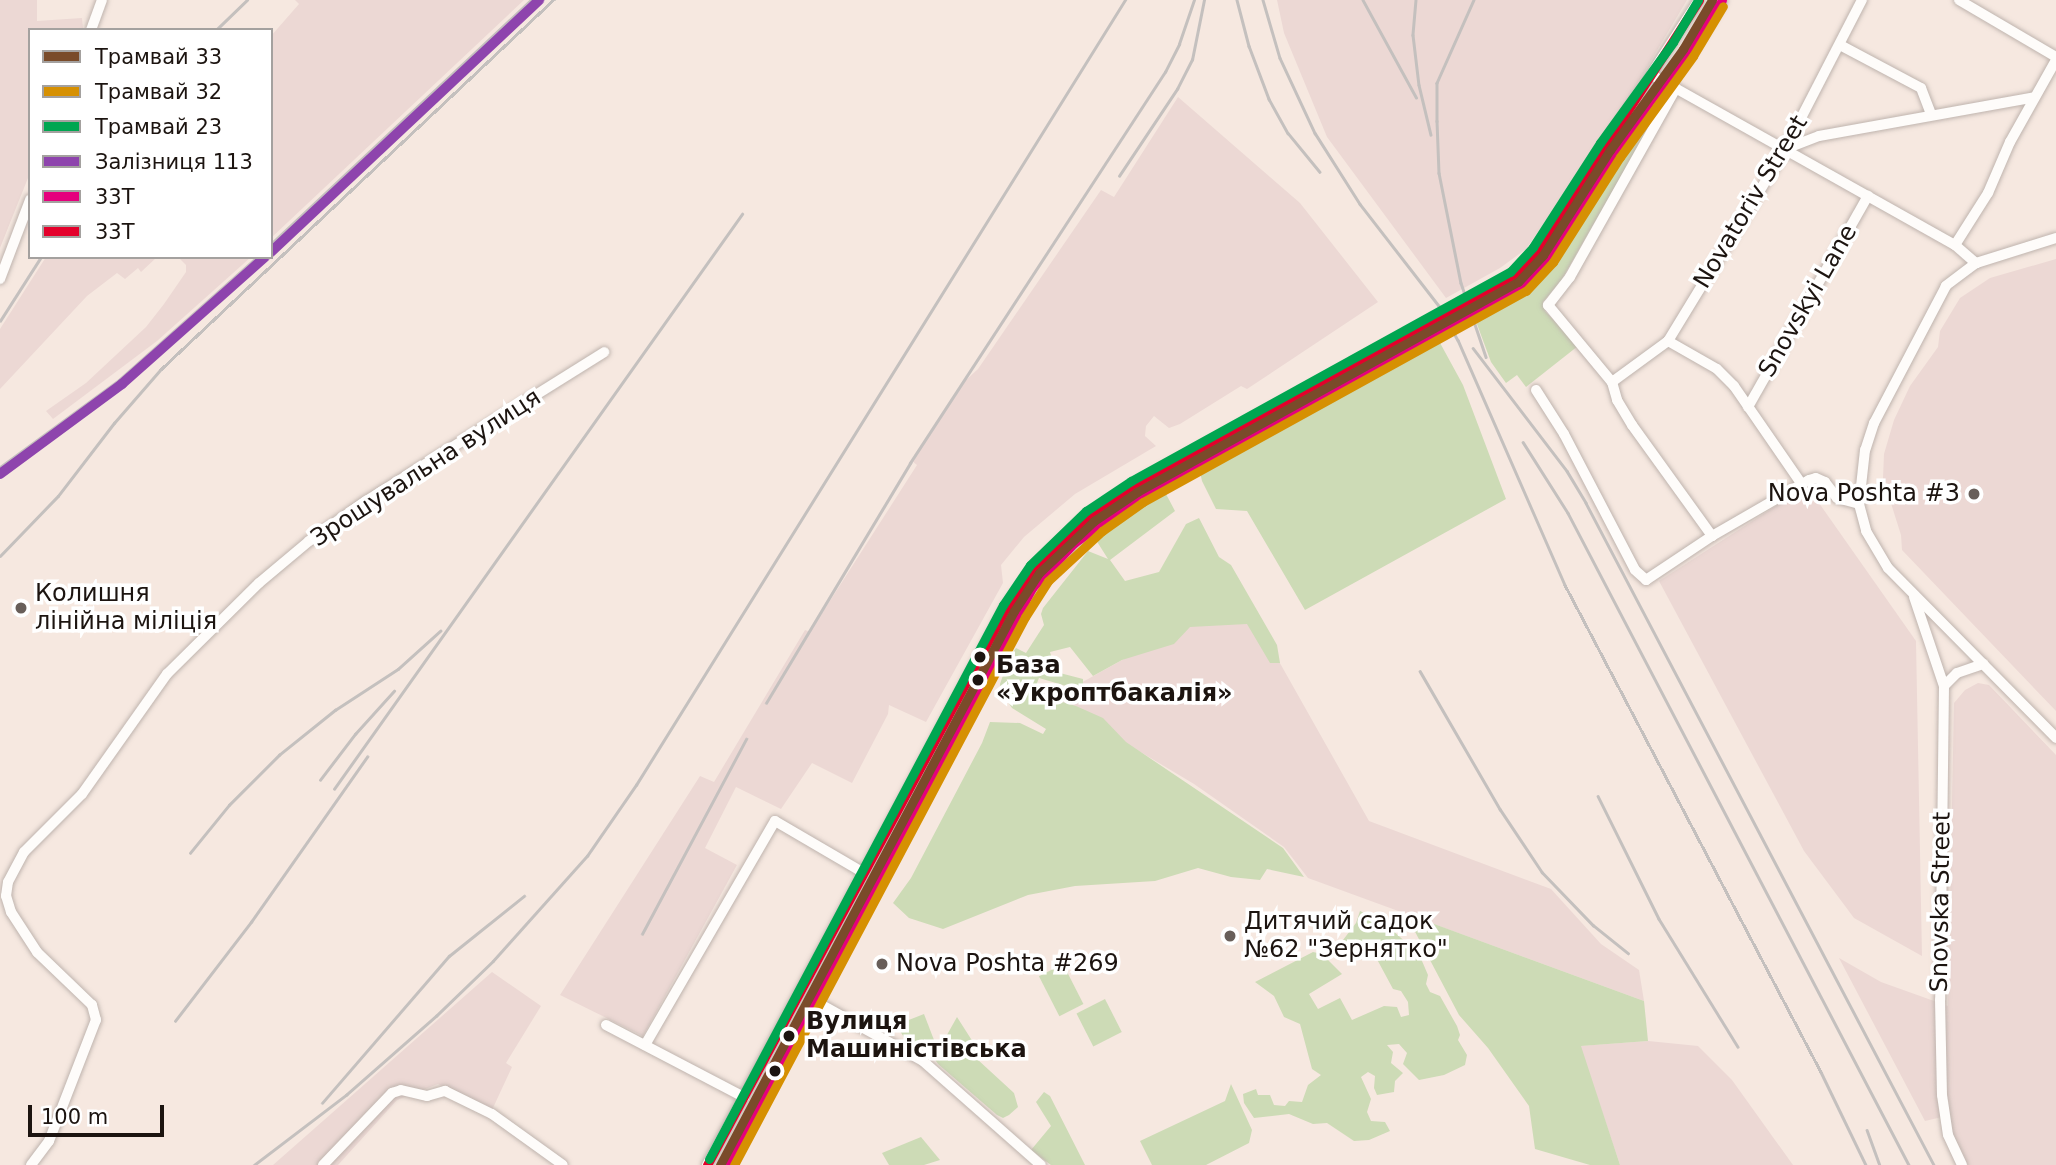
<!DOCTYPE html>
<html>
<head>
<meta charset="utf-8">
<style>
	body { margin:0 }
	#map { position:relative; width:2056px; height:1165px; overflow:hidden; background:#f6e8e0; font-family:"DejaVu Sans",sans-serif }
	div>[style] { position:absolute }
	[style*='--x'] { left:calc(var(--x)*1px); top:calc(var(--y)*1px); width:calc(var(--w)*1px); rotate:calc(var(--a)*1deg) }
	.industrial>* { inset:0; background:#ecd8d4 }
	.green>* { inset:0; background:#cddbb6; transform-origin:0 0 }
	.roads { filter:drop-shadow(0 0 2px #bfb4ae) drop-shadow(0 0 2px #bfb4ae) }
	.minor>* { height:10px; margin:-5px; padding:0 5px; transform-origin:5px; border-radius:5px; background:#fefcfa }
	.rail>* { height:2.5px; margin:-1.25px; padding:0 1.25px; transform-origin:1.25px; border-radius:1.25px; background:#c4c0be }
	.bridges { filter:drop-shadow(0 0 2px #bfb4ae) drop-shadow(0 0 2px #bfb4ae) }
	.minor-bridge>* { height:10px; margin:-5px; padding:0 5px; transform-origin:5px; border-radius:5px; background:#fefcfa }
	.bus-1>* { height:9px; margin:-4.5px; padding:0 4.5px; transform-origin:4.5px; border-radius:4.5px; background:#e5007d }
	.bus-2>* { height:9px; margin:-4.5px; padding:0 4.5px; transform-origin:4.5px; border-radius:4.5px; background:#e4002b }
	.rail-1>* { height:10px; margin:-5px; padding:0 5px; transform-origin:5px; border-radius:5px; background:#8e44ad }
	.tram-1>* { height:9px; margin:-4.5px; padding:0 4.5px; transform-origin:4.5px; border-radius:4.5px; background:#7a4b2a }
	.tram-2>* { height:9px; margin:-4.5px; padding:0 4.5px; transform-origin:4.5px; border-radius:4.5px; background:#d69002 }
	.tram-3>* { height:9px; margin:-4.5px; padding:0 4.5px; transform-origin:4.5px; border-radius:4.5px; background:#00a651 }
	.dots>* { width:19px; height:19px; translate:-50% -50%; box-sizing:border-box; border:4px solid #fff; border-radius:50% }
	span { translate:-50% -50%; white-space:nowrap; text-align:center; line-height:1.15; -webkit-text-stroke:7px #fff; paint-order:stroke }
	.street-label { font-size:24px; color:#1c1410 }
	.poi-label { font-size:24px; color:#1c1410 }
	.right { translate:-100% -50%; text-align:right }
	.left { translate:0 -50%; text-align:left }
	.stop-label { font-size:24px; color:#1c1410; font-weight:700 }
	.legend { position:absolute; left:28px; top:28px; width:245px; height:231px; box-sizing:border-box; background:#fff; border:2px solid #a4a19f; margin:0; padding:9px 12px; list-style:none; font-size:21px; color:#1c1410 }
	.legend li { display:flex; align-items:center; gap:14px; height:35px }
	.legend b { width:35px; border:2px solid #a4a19f }
	.scale { position:absolute; left:28px; top:1105px; width:136px; height:32px; box-sizing:border-box; border:4px solid #1c1410; border-top:0; padding-left:9px; font-size:21px; line-height:24px; white-space:nowrap; color:#1c1410; -webkit-text-stroke:5px #fff; paint-order:stroke }
</style>
</head>
<body>
<div id="map">
	<div class="industrial">
		<div style="clip-path:polygon(0 0,37px 0,37px 21px,82px 18px,83px 28px,30px 30px,30px 173px,0 248px)"></div>
		<div style="clip-path:polygon(295px 0,524px 0,271px 238px,271px 36px,299px 4px)"></div>
		<div style="clip-path:polygon(1277px 0,1687px 0,1621px 111px,1526px 249px,1500px 268px,1446px 298px,1327px 137px,1284px 33px)"></div>
		<div style="clip-path:polygon(1178px 97px,1300px 203px,1378px 302px,1247px 389px,1241px 386px,1180px 424px,1169px 428px,1154px 416px,1146px 426px,1145px 436px,1156px 446px,1075px 494px,1024px 537px,1001px 565px,1003px 583px,926px 722px,889px 705px,888px 714px,852px 783px,812px 763px,781px 809px,736px 787px,705px 848px,737px 865px,643px 1036px,560px 995px,700px 776px,714px 782px,805px 630px,810px 632px,917px 465px,912px 461px,965px 381px,978px 369px,1101px 190px,1114px 197px)"></div>
		<div style="clip-path:polygon(46px 257px,157px 257px,141px 272px,138px 268px,125px 279px,117px 273px,87px 296px,0 389px,0 329px)"></div>
		<div style="clip-path:polygon(178px 257px,251px 257px,157px 341px,53px 419px,46px 411px,86px 383px,146px 327px,164px 304px,186px 272px,186px 265px)"></div>
		<div style="clip-path:polygon(2056px 259px,2056px 711px,1902px 550px,1901px 535px,1883px 478px,1884px 454px,1894px 420px,1910px 386px,1938px 347px,1940px 331px,1960px 298px,1990px 278px)"></div>
		<div style="clip-path:polygon(1807px 486px,1916px 641px,1922px 956px,1854px 918px,1804px 851px,1659px 581px)"></div>
		<div style="clip-path:polygon(1241px 594px,1369px 821px,1551px 889px,1601px 944px,1639px 970px,1644px 1001px,1308px 878px,1284px 847px,1194px 784px,1052px 699px)"></div>
		<div style="clip-path:polygon(1978px 683px,1989px 685px,2056px 755px,2056px 1165px,1968px 1165px,1952px 1132px,1950px 1115px,1925px 1121px,1839px 958px,1881px 982px,1948px 1006px,1954px 703px,1965px 690px)"></div>
		<div style="clip-path:polygon(492px 972px,541px 1006px,506px 1063px,512px 1067px,492px 1110px,438px 1084px,397px 1100px,338px 1165px,273px 1165px)"></div>
		<div style="clip-path:polygon(1648px 1041px,1698px 1046px,1732px 1080px,1793px 1165px,1620px 1165px,1580px 1046px)"></div>
	</div>
	<div class="green">
		<div style="clip-path:polygon(1667px 96px,1562px 279px,1543px 302px,1545px 311px,1578px 346px,1526px 387px,1517px 375px,1506px 383px,1491px 362px,1474px 316px,1522px 289px,1538px 275px,1656px 103px)"></div>
		<div style="clip-path:polygon(1439px 341px,1463px 385px,1506px 499px,1305px 610px,1247px 511px,1216px 509px,1202px 481px,1200px 472px)"></div>
		<div style="clip-path:polygon(1166px 494px,1175px 511px,1110px 560px,1125px 581px,1159px 572px,1186px 524px,1199px 518px,1219px 557px,1231px 565px,1277px 645px,1280px 663px,1270px 663px,1247px 624px,1190px 627px,1174px 644px,1122px 660px,1093px 676px,1070px 647px,1050px 652px,1056px 672px,1083px 679px,1083px 691px,1039px 678px,1035px 688px,1052px 699px,1076px 706px,1103px 718px,1126px 742px,1283px 848px,1304px 877px,1267px 869px,1260px 880px,1231px 877px,1198px 868px,1155px 881px,1075px 886px,1028px 895px,943px 929px,909px 918px,893px 903px,911px 878px,982px 743px,990px 722px,1020px 723px,1043px 734px,1046px 729px,1012px 708px,1001px 692px,1000px 684px,1009px 658px,1016px 648px,1026px 653px,1044px 625px,1041px 614px,1043px 608px,1088px 551px,1108px 559px,1096px 540px,1134px 509px)"></div>
		<div style="clip-path:polygon(1360px 911px,1382px 921px,1419px 954px,1428px 975px,1426px 984px,1430px 992px,1440px 996px,1457px 1026px,1460px 1035px,1458px 1040px,1467px 1055px,1465px 1065px,1444px 1075px,1419px 1080px,1403px 1064px,1407px 1053px,1399px 1044px,1387px 1045px,1393px 1052px,1391px 1063px,1403px 1073px,1395px 1081px,1394px 1092px,1377px 1095px,1374px 1088px,1375px 1076px,1368px 1072px,1361px 1077px,1371px 1099px,1367px 1112px,1371px 1121px,1385px 1122px,1390px 1131px,1369px 1140px,1354px 1141px,1327px 1123px,1313px 1124px,1289px 1114px,1254px 1118px,1244px 1103px,1243px 1094px,1256px 1089px,1258px 1095px,1270px 1095px,1274px 1105px,1285px 1106px,1289px 1101px,1302px 1102px,1308px 1085px,1321px 1075px,1312px 1069px,1300px 1024px,1284px 1017px,1274px 996px,1255px 982px,1313px 952px,1322px 954px,1342px 974px,1309px 994px,1318px 1009px,1340px 998px,1352px 1020px,1384px 1006px,1397px 1007px,1401px 1017px,1409px 1015px,1408px 1002px,1401px 991px,1393px 989px,1372px 950px,1363px 951px,1343px 940px,1356px 923px)"></div>
		<div style="clip-path:polygon(1426px 921px,1644px 1001px,1648px 1041px,1581px 1046px,1620px 1165px,1590px 1165px,1535px 1149px,1529px 1106px,1488px 1048px,1459px 1015px,1412px 926px)"></div>
		<div style="left:1063px;top:964px;width:45px;height:27px;rotate:63deg"></div>
		<div style="left:1105px;top:999px;width:37px;height:32px;rotate:63deg"></div>
		<div style="clip-path:polygon(924px 1014px,934px 1040px,913px 1051px,896px 1025px)"></div>
		<div style="clip-path:polygon(957px 1017px,980px 1053px,977px 1059px,1014px 1093px,1018px 1107px,1009px 1115px,1003px 1118px,997px 1115px,938px 1064px,934px 1058px)"></div>
		<div style="clip-path:polygon(1231px 1084px,1252px 1130px,1249px 1143px,1206px 1165px,1152px 1165px,1140px 1141px,1225px 1101px)"></div>
		<div style="clip-path:polygon(1044px 1092px,1050px 1096px,1085px 1165px,1051px 1165px,1031px 1150px,1051px 1126px,1036px 1102px)"></div>
		<div style="clip-path:polygon(921px 1137px,940px 1160px,924px 1165px,889px 1165px,882px 1153px)"></div>
	</div>
	<div class="roads">
		<div class="minor">
			<div style="--x:1959;--y:0;--w:113;--a:30.4"></div>
			<div style="--x:91;--y:30;--w:32;--a:-70"></div>
			<div style="--x:1840;--y:45;--w:92;--a:28"></div>
			<div style="--x:1921;--y:88;--w:28;--a:69"></div>
			<div style="--x:1652;--y:75;--w:347;--a:29.3"></div>
			<div style="--x:1955;--y:245;--w:28;--a:41"></div>
			<div style="--x:1676;--y:88;--w:217;--a:119.3"></div>
			<div style="--x:1570;--y:277;--w:36;--a:128"></div>
			<div style="--x:1548;--y:305;--w:100;--a:50.3"></div>
			<div style="--x:1612;--y:382;--w:19;--a:74"></div>
			<div style="--x:1617;--y:400;--w:29;--a:59"></div>
			<div style="--x:1632;--y:425;--w:137;--a:54.2"></div>
			<div style="--x:1785;--y:149;--w:36;--a:-21"></div>
			<div style="--x:1819;--y:136;--w:219;--a:-10.2"></div>
			<div style="--x:2056;--y:238;--w:84;--a:162.6"></div>
			<div style="--x:1976;--y:263;--w:38;--a:143"></div>
			<div style="--x:1946;--y:286;--w:155;--a:117.7"></div>
			<div style="--x:1874;--y:423;--w:28;--a:108"></div>
			<div style="--x:1865;--y:450;--w:54;--a:96.3"></div>
			<div style="--x:1859;--y:504;--w:28;--a:75"></div>
			<div style="--x:1866;--y:531;--w:43;--a:59.3"></div>
			<div style="--x:1888;--y:568;--w:239;--a:45.3"></div>
			<div style="--x:1955;--y:245;--w:62;--a:-57.6"></div>
			<div style="--x:1988;--y:193;--w:56;--a:-66.7"></div>
			<div style="--x:2010;--y:142;--w:94;--a:-60.7"></div>
			<div style="--x:0;--y:279;--w:85;--a:-69.2"></div>
			<div style="--x:1477;--y:299;--w:48;--a:-31.4"></div>
			<div style="--x:1518;--y:274;--w:28;--a:-49"></div>
			<div style="--x:1536;--y:253;--w:301;--a:-57.2"></div>
			<div style="--x:1482;--y:308;--w:48;--a:-31.4"></div>
			<div style="--x:1523;--y:283;--w:35;--a:-47"></div>
			<div style="--x:1547;--y:257;--w:191;--a:-56.6"></div>
			<div style="--x:1652;--y:98;--w:55;--a:-50.2"></div>
			<div style="--x:1687;--y:56;--w:66;--a:-58"></div>
			<div style="--x:1668;--y:341;--w:56;--a:29.7"></div>
			<div style="--x:1717;--y:369;--w:24;--a:45"></div>
			<div style="--x:1734;--y:386;--w:118;--a:55.4"></div>
			<div style="--x:1612;--y:382;--w:69;--a:-36.2"></div>
			<div style="--x:1668;--y:341;--w:225;--a:-58.6"></div>
			<div style="--x:1785;--y:149;--w:168;--a:-62.7"></div>
			<div style="--x:1536;--y:390;--w:52;--a:57.5"></div>
			<div style="--x:1564;--y:434;--w:153;--a:62.4"></div>
			<div style="--x:1635;--y:570;--w:15;--a:42"></div>
			<div style="--x:1646;--y:580;--w:79;--a:-33.7"></div>
			<div style="--x:1712;--y:536;--w:112;--a:-30"></div>
			<div style="--x:1809;--y:480;--w:7;--a:-16"></div>
			<div style="--x:1816;--y:478;--w:10;--a:24"></div>
			<div style="--x:1825;--y:482;--w:20;--a:53"></div>
			<div style="--x:1837;--y:498;--w:23;--a:15"></div>
			<div style="--x:1748;--y:407;--w:243;--a:-60.4"></div>
			<div style="--x:1914;--y:597;--w:94;--a:71.4"></div>
			<div style="--x:1944;--y:686;--w:314;--a:90.7"></div>
			<div style="--x:1940;--y:1000;--w:95;--a:88.8"></div>
			<div style="--x:1942;--y:1095;--w:40;--a:81.5"></div>
			<div style="--x:1948;--y:1135;--w:33;--a:65"></div>
			<div style="--x:1944;--y:686;--w:18;--a:-45"></div>
			<div style="--x:1957;--y:673;--w:28;--a:-19"></div>
			<div style="--x:811;--y:999;--w:128;--a:29"></div>
			<div style="--x:923;--y:1061;--w:157;--a:41.4"></div>
			<div style="--x:606;--y:1025;--w:156;--a:27.6"></div>
			<div style="--x:645;--y:1045;--w:259;--a:-59.9"></div>
			<div style="--x:775;--y:821;--w:103;--a:30.3"></div>
			<div style="--x:31;--y:1165;--w:30;--a:-53"></div>
			<div style="--x:49;--y:1141;--w:130;--a:-68.8"></div>
			<div style="--x:96;--y:1020;--w:16;--a:-105"></div>
			<div style="--x:92;--y:1005;--w:76;--a:-136.1"></div>
			<div style="--x:37;--y:952;--w:48;--a:-123"></div>
			<div style="--x:11;--y:912;--w:17;--a:-107"></div>
			<div style="--x:6;--y:896;--w:14;--a:-82"></div>
			<div style="--x:8;--y:882;--w:34;--a:-62"></div>
			<div style="--x:24;--y:852;--w:82;--a:-45"></div>
			<div style="--x:82;--y:794;--w:147;--a:-54.7"></div>
			<div style="--x:167;--y:674;--w:129;--a:-44.7"></div>
			<div style="--x:259;--y:583;--w:65;--a:-40"></div>
			<div style="--x:309;--y:541;--w:70;--a:-35.1"></div>
			<div style="--x:366;--y:501;--w:281;--a:-32"></div>
			<div style="--x:323;--y:1165;--w:100;--a:-46.2"></div>
			<div style="--x:392;--y:1093;--w:9;--a:-18"></div>
			<div style="--x:401;--y:1090;--w:27;--a:13"></div>
			<div style="--x:427;--y:1096;--w:19;--a:-16"></div>
			<div style="--x:445;--y:1091;--w:52;--a:26.1"></div>
			<div style="--x:492;--y:1114;--w:87;--a:35.7"></div>
			<div style="--x:707;--y:1165;--w:632;--a:-61.77"></div>
			<div style="--x:1006;--y:608;--w:54;--a:-53.3"></div>
			<div style="--x:1038;--y:565;--w:62;--a:-44.3"></div>
			<div style="--x:1082;--y:522;--w:71;--a:-34.1"></div>
			<div style="--x:1141;--y:482;--w:289;--a:-28.5"></div>
			<div style="--x:725;--y:1165;--w:654;--a:-61.98"></div>
			<div style="--x:1032;--y:588;--w:62;--a:-47"></div>
			<div style="--x:1074;--y:543;--w:66;--a:-37"></div>
			<div style="--x:1127;--y:503;--w:311;--a:-28.8"></div>
		</div>
	</div>
	<div class="rail">
		<div style="--x:1237;--y:0;--w:48;--a:75.4"></div>
		<div style="--x:1249;--y:46;--w:57;--a:69.3"></div>
		<div style="--x:1269;--y:99;--w:39;--a:61"></div>
		<div style="--x:1288;--y:133;--w:50;--a:50.6"></div>
		<div style="--x:1263;--y:0;--w:60;--a:73.7"></div>
		<div style="--x:1280;--y:58;--w:83;--a:65"></div>
		<div style="--x:1315;--y:133;--w:84;--a:57.6"></div>
		<div style="--x:1360;--y:204;--w:129;--a:52.2"></div>
		<div style="--x:1439;--y:306;--w:39;--a:61"></div>
		<div style="--x:1458;--y:340;--w:267;--a:66.4"></div>
		<div style="--x:1565;--y:585;--w:550;--a:62.27"></div>
		<div style="--x:1821;--y:1072;--w:103;--a:64.2"></div>
		<div style="--x:1363;--y:0;--w:111;--a:61.3"></div>
		<div style="--x:1416;--y:0;--w:35;--a:95"></div>
		<div style="--x:1413;--y:35;--w:50;--a:83.2"></div>
		<div style="--x:1419;--y:85;--w:51;--a:76.5"></div>
		<div style="--x:1474;--y:0;--w:91;--a:114"></div>
		<div style="--x:1437;--y:83;--w:38;--a:90"></div>
		<div style="--x:1437;--y:121;--w:52;--a:87.8"></div>
		<div style="--x:1439;--y:173;--w:112;--a:78.7"></div>
		<div style="--x:1461;--y:283;--w:78;--a:71.3"></div>
		<div style="--x:216;--y:30;--w:43;--a:-44.1"></div>
		<div style="--x:1119;--y:176;--w:105;--a:-56.3"></div>
		<div style="--x:1177;--y:89;--w:33;--a:-63"></div>
		<div style="--x:1192;--y:60;--w:61;--a:-78.7"></div>
		<div style="--x:271;--y:244;--w:357;--a:-43.2"></div>
		<div style="--x:0;--y:321;--w:76;--a:-57.4"></div>
		<div style="--x:1473;--y:348;--w:155;--a:52.6"></div>
		<div style="--x:1567;--y:471;--w:37;--a:59"></div>
		<div style="--x:1586;--y:503;--w:748;--a:62.27"></div>
		<div style="--x:1523;--y:442;--w:84;--a:57.6"></div>
		<div style="--x:1568;--y:513;--w:736;--a:62.39"></div>
		<div style="--x:0;--y:467;--w:147;--a:-36.2"></div>
		<div style="--x:119;--y:380;--w:185;--a:-41.7"></div>
		<div style="--x:0;--y:556;--w:83;--a:-46"></div>
		<div style="--x:58;--y:496;--w:92;--a:-52.5"></div>
		<div style="--x:114;--y:423;--w:70;--a:-49"></div>
		<div style="--x:160;--y:370;--w:540;--a:-43.27"></div>
		<div style="--x:1420;--y:671;--w:160;--a:59.9"></div>
		<div style="--x:1500;--y:809;--w:76;--a:56.3"></div>
		<div style="--x:1542;--y:872;--w:74;--a:46.1"></div>
		<div style="--x:1593;--y:925;--w:45;--a:38.7"></div>
		<div style="--x:766;--y:703;--w:280;--a:-59"></div>
		<div style="--x:910;--y:463;--w:467;--a:-56.9"></div>
		<div style="--x:1165;--y:72;--w:31;--a:-63"></div>
		<div style="--x:1179;--y:44;--w:46;--a:-71.2"></div>
		<div style="--x:320;--y:780;--w:58;--a:-52.7"></div>
		<div style="--x:355;--y:734;--w:58;--a:-47.8"></div>
		<div style="--x:334;--y:789;--w:705;--a:-54.64"></div>
		<div style="--x:1598;--y:796;--w:137;--a:63.6"></div>
		<div style="--x:1659;--y:919;--w:150;--a:58.3"></div>
		<div style="--x:190;--y:853;--w:62;--a:-50.9"></div>
		<div style="--x:229;--y:805;--w:71;--a:-45"></div>
		<div style="--x:279;--y:755;--w:72;--a:-38.8"></div>
		<div style="--x:335;--y:710;--w:75;--a:-33.1"></div>
		<div style="--x:398;--y:669;--w:57;--a:-42.1"></div>
		<div style="--x:642;--y:934;--w:221;--a:-61.9"></div>
		<div style="--x:175;--y:1021;--w:125;--a:-52.5"></div>
		<div style="--x:251;--y:922;--w:202;--a:-54.9"></div>
		<div style="--x:322;--y:1103;--w:194;--a:-49.2"></div>
		<div style="--x:449;--y:956;--w:96;--a:-38.7"></div>
		<div style="--x:1867;--y:1130;--w:37;--a:70"></div>
		<div style="--x:254;--y:1165;--w:116;--a:-37.3"></div>
		<div style="--x:346;--y:1095;--w:120;--a:-41.3"></div>
		<div style="--x:436;--y:1016;--w:79;--a:-44"></div>
		<div style="--x:493;--y:961;--w:141;--a:-48.2"></div>
		<div style="--x:587;--y:856;--w:86;--a:-55.4"></div>
		<div style="--x:636;--y:785;--w:925;--a:-58.08"></div>
	</div>
	<div class="bridges">
		<div class="minor-bridge">
			<div style="--x:1395;--y:344;--w:94;--a:-28.8"></div>
			<div style="--x:1400;--y:353;--w:94;--a:-28.8"></div>
		</div>
	</div>
	<div class="bus-1">
		<div style="--x:725;--y:1165;--w:654;--a:-61.98"></div>
		<div style="--x:1032;--y:588;--w:62;--a:-47"></div>
		<div style="--x:1074;--y:543;--w:87;--a:-35.7"></div>
		<div style="--x:1145;--y:492;--w:432;--a:-28.9"></div>
		<div style="--x:1523;--y:283;--w:35;--a:-47"></div>
		<div style="--x:1547;--y:257;--w:191;--a:-56.6"></div>
		<div style="--x:1652;--y:98;--w:55;--a:-50.2"></div>
		<div style="--x:1687;--y:56;--w:66;--a:-58"></div>
	</div>
	<div class="bus-2">
		<div style="--x:707;--y:1165;--w:632;--a:-61.77"></div>
		<div style="--x:1006;--y:608;--w:54;--a:-53.3"></div>
		<div style="--x:1038;--y:565;--w:62;--a:-44.3"></div>
		<div style="--x:1082;--y:522;--w:71;--a:-34.1"></div>
		<div style="--x:1141;--y:482;--w:431;--a:-28.9"></div>
		<div style="--x:1518;--y:274;--w:28;--a:-49"></div>
		<div style="--x:1536;--y:253;--w:301;--a:-57.2"></div>
	</div>
	<div class="rail-1">
		<div style="--x:271;--y:252;--w:368;--a:-43.2"></div>
		<div style="--x:0;--y:474;--w:152;--a:-36.4"></div>
		<div style="--x:122;--y:384;--w:191;--a:-41.6"></div>
	</div>
	<div class="tram-1">
		<div style="--x:720;--y:1165;--w:627;--a:-62.05"></div>
		<div style="--x:1014;--y:611;--w:45;--a:-56.7"></div>
		<div style="--x:1039;--y:573;--w:76;--a:-43.4"></div>
		<div style="--x:1094;--y:521;--w:52;--a:-34"></div>
		<div style="--x:1137;--y:492;--w:435;--a:-28.9"></div>
		<div style="--x:1518;--y:282;--w:37;--a:-47"></div>
		<div style="--x:1543;--y:255;--w:125;--a:-57.5"></div>
		<div style="--x:1610;--y:150;--w:125;--a:-54.1"></div>
		<div style="--x:1683;--y:49;--w:57;--a:-59.4"></div>
	</div>
	<div class="tram-2">
		<div style="--x:734;--y:1165;--w:620;--a:-62.03"></div>
		<div style="--x:1025;--y:617;--w:43;--a:-57.4"></div>
		<div style="--x:1048;--y:581;--w:74;--a:-42.8"></div>
		<div style="--x:1102;--y:531;--w:50;--a:-35.3"></div>
		<div style="--x:1143;--y:502;--w:437;--a:-28.9"></div>
		<div style="--x:1526;--y:291;--w:40;--a:-47"></div>
		<div style="--x:1553;--y:262;--w:125;--a:-57.5"></div>
		<div style="--x:1620;--y:157;--w:125;--a:-54.1"></div>
		<div style="--x:1693;--y:56;--w:58;--a:-59"></div>
	</div>
	<div class="tram-3">
		<div style="--x:709;--y:1159;--w:627;--a:-62.05"></div>
		<div style="--x:1003;--y:605;--w:48;--a:-56"></div>
		<div style="--x:1030;--y:565;--w:78;--a:-44"></div>
		<div style="--x:1086;--y:511;--w:54;--a:-33.7"></div>
		<div style="--x:1131;--y:481;--w:433;--a:-28.9"></div>
		<div style="--x:1510;--y:272;--w:34;--a:-47"></div>
		<div style="--x:1533;--y:247;--w:124;--a:-57.2"></div>
		<div style="--x:1600;--y:143;--w:125;--a:-54.1"></div>
		<div style="--x:1673;--y:42;--w:49;--a:-59.2"></div>
	</div>
	<div class="dots">
		<div style="left:1974px;top:494px;background:#685e59"></div>
		<div style="left:21px;top:608px;background:#685e59"></div>
		<div style="left:980px;top:657px;background:#1c1410"></div>
		<div style="left:978px;top:680px;background:#1c1410"></div>
		<div style="left:1230px;top:936px;background:#685e59"></div>
		<div style="left:882px;top:964px;background:#685e59"></div>
		<div style="left:789px;top:1036px;background:#1c1410"></div>
		<div style="left:775px;top:1071px;background:#1c1410"></div>
	</div>
	<div class="street-label">
		<span style="left:1751px;top:202px;rotate:-59deg">Novatoriv Street</span>
		<span style="left:1808px;top:301px;rotate:-60deg">Snovskyi Lane</span>
		<span style="left:426px;top:468px;rotate:-33deg">Зрошувальна вулиця</span>
		<span style="left:1941px;top:902px;rotate:-89deg">Snovska Street</span>
	</div>
	<div class="poi-label">
		<span class="right" style="left:1960px;top:494px">Nova Poshta #3</span>
		<span class="left" style="left:35px;top:608px">Колишня<br>лінійна міліція</span>
		<span class="left" style="left:1244px;top:936px">Дитячий садок<br>№62 "Зернятко"</span>
		<span class="left" style="left:896px;top:964px">Nova Poshta #269</span>
	</div>
	<div class="stop-label">
		<span class="left" style="left:996px;top:680px">База<br>«Укроптбакалія»</span>
		<span class="left" style="left:806px;top:1036px">Вулиця<br>Машиністівська</span>
	</div>
	<ul class="legend">
	<li><b style="height:9px;background:#7a4b2a"></b>Трамвай 33</li>
	<li><b style="height:9px;background:#d69002"></b>Трамвай 32</li>
	<li><b style="height:9px;background:#00a651"></b>Трамвай 23</li>
	<li><b style="height:9px;background:#8e44ad"></b>Залізниця 113</li>
	<li><b style="height:9px;background:#e5007d"></b>33Т</li>
	<li><b style="height:9px;background:#e4002b"></b>33T</li>
	</ul>
	<div class="scale">100 m</div>
</div>
</body>
</html>
